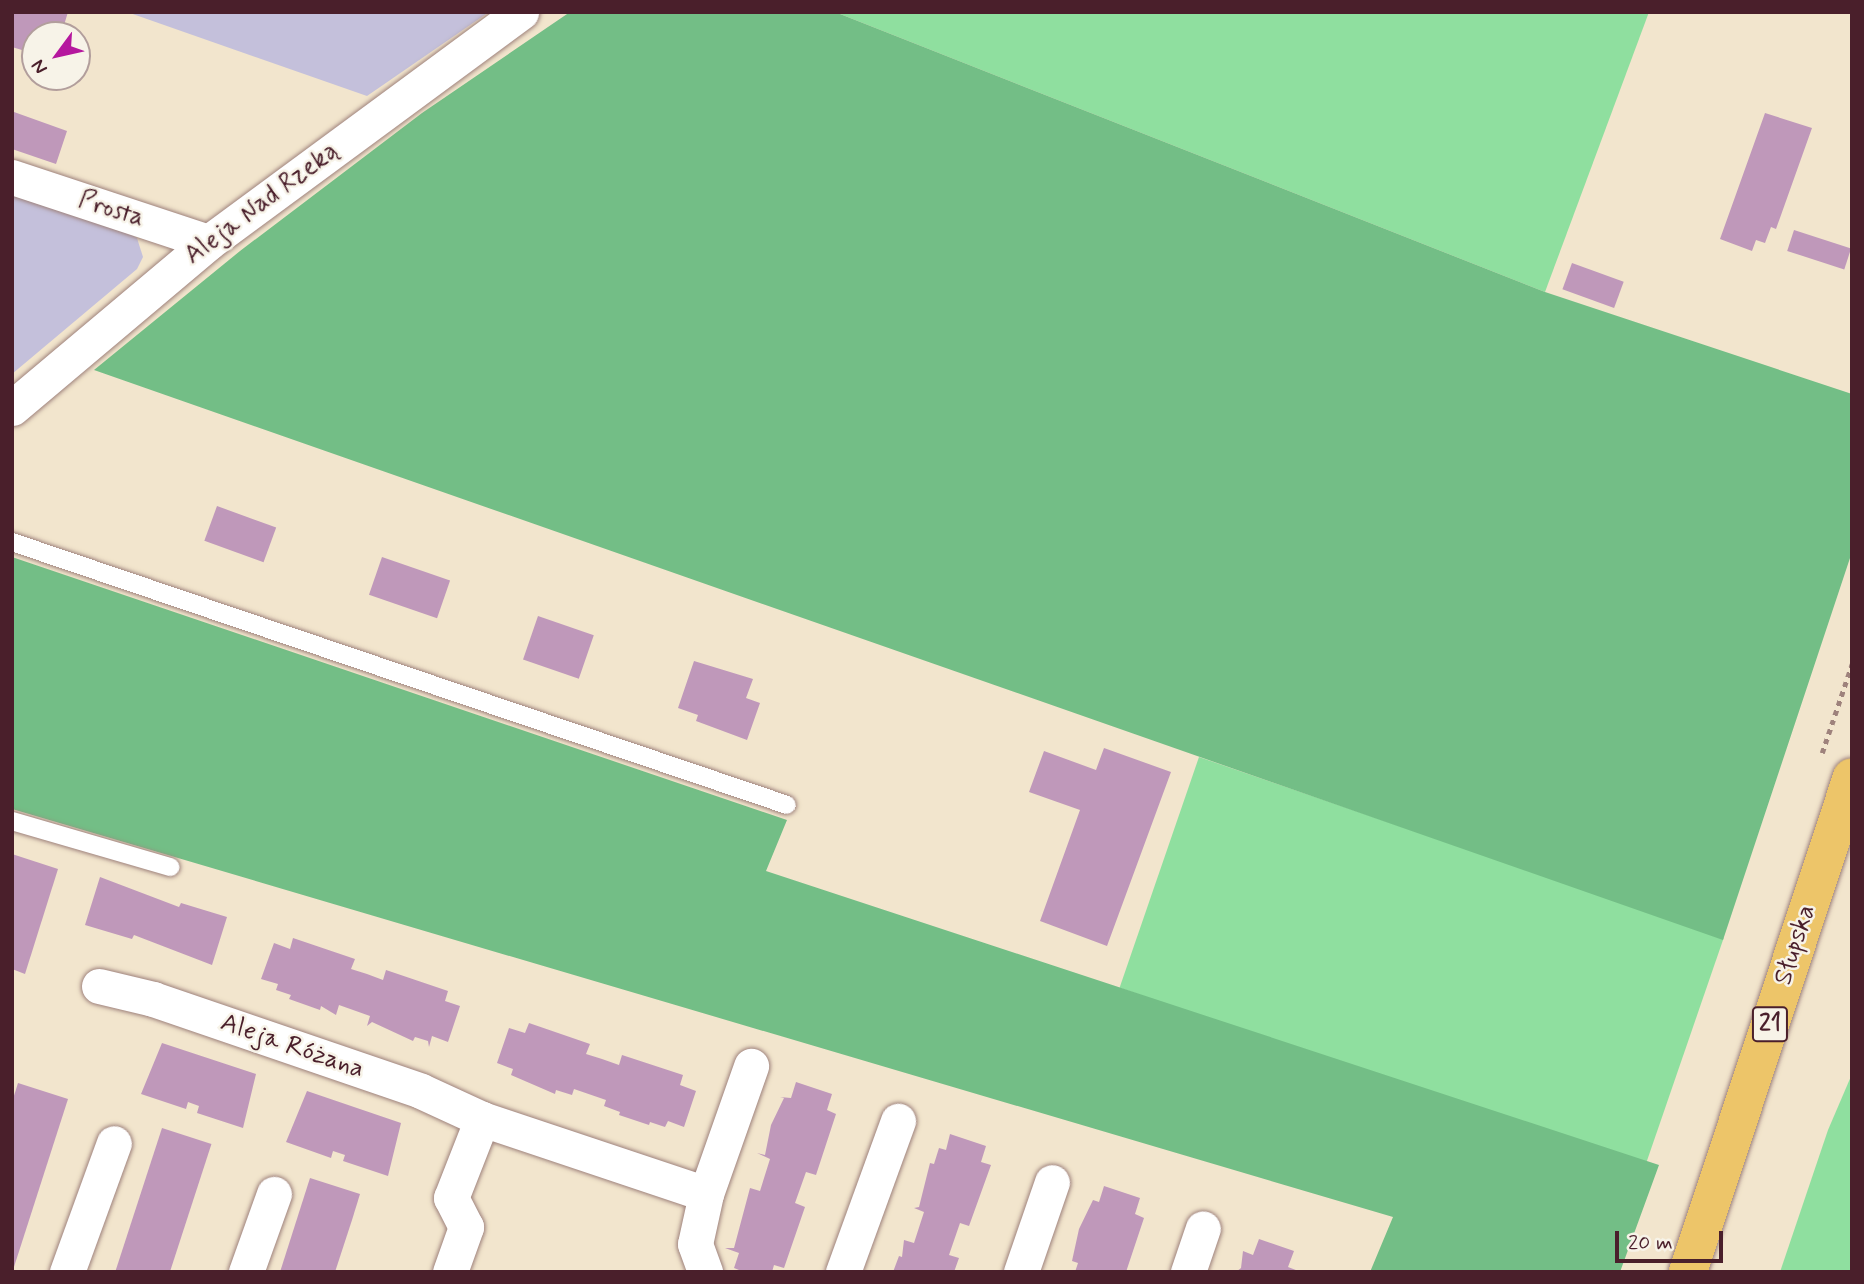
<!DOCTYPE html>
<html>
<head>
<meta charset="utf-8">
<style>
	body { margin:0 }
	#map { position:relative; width:1864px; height:1284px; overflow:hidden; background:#f2e5cd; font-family:Mynerve,sans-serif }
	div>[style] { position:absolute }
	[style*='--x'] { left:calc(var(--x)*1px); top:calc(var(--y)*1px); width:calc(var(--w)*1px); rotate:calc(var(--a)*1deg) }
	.industrial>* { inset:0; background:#c4c0db }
	.green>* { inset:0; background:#8fdf9f; transform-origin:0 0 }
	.forest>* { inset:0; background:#73be86 }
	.building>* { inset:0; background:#bf98ba; transform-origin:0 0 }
	.path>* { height:4.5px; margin-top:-2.25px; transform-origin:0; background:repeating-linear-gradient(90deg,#9e827c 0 5px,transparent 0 10px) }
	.roads { filter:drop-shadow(0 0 2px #9e827c) drop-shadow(0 0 2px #9e827c) }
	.lane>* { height:18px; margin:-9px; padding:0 9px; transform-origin:9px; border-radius:9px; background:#fff }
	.street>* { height:35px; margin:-17.5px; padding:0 17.5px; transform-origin:17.5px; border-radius:17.5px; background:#fff }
	.primary>* { height:38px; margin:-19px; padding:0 19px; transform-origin:19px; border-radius:19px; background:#edc569 }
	span { translate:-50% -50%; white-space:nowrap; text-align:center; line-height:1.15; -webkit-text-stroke:5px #f7f3e8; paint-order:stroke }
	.shield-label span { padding:2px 5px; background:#f7f3e8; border:2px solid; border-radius:5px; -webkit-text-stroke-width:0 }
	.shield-label { font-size:24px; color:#4a1f2b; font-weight:700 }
	.street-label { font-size:26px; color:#4a1f2b }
	.frame { position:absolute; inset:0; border:14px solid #4a1f2b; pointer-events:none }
	.north { position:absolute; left:21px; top:21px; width:70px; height:70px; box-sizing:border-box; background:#f7f3e8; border:2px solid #b29e9c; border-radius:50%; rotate:237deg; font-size:19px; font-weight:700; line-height:28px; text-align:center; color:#4a1f2b }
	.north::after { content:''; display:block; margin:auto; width:24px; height:32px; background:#b5179e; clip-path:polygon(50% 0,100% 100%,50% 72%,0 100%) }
	.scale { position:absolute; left:1615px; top:1231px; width:108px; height:32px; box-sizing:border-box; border:4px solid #4a1f2b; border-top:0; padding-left:9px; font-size:21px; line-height:24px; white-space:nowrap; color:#4a1f2b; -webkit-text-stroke:5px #f7f3e8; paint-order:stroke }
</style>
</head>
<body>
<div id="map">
	<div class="industrial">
		<div style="clip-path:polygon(127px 12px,489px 12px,367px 96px)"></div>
		<div style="clip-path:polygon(12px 193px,123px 230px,137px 238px,143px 257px,137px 269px,12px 374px)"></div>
	</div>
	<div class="green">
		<div style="clip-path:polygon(835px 12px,1649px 12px,1545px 292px)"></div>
		<div style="left:1199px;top:757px;width:555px;height:244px;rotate:19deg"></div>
		<div style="clip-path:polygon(1852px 1074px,1852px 1272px,1780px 1272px,1828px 1130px)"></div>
	</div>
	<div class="forest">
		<div style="clip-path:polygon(570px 12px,835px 12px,1545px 292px,1852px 394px,1852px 552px,1723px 940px,94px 370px,240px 251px,422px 113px)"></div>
		<div style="clip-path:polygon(12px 557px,787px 820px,766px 871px,1659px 1165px,1620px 1272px,1370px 1272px,1393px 1217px,12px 809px)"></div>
	</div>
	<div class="building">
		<div style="clip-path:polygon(12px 12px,68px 12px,61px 35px,35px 35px,35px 54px,12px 47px)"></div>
		<div style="clip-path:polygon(14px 112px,67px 131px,56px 164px,12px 149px)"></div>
		<div style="clip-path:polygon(1765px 113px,1812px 128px,1776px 229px,1771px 227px,1765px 243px,1756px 240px,1752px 251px,1720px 239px)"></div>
		<div style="left:1794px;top:230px;width:60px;height:22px;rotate:18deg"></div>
		<div style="left:1572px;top:263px;width:55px;height:28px;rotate:20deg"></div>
		<div style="left:217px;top:506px;width:63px;height:37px;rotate:20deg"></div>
		<div style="left:382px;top:557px;width:72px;height:40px;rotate:19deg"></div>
		<div style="left:538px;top:616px;width:59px;height:46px;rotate:19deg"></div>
		<div style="clip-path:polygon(694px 661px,753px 679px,746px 698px,760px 703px,747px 740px,696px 721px,698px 715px,678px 708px)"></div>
		<div style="clip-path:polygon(1104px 748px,1171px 772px,1107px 946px,1040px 921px,1080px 810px,1029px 792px,1044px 751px,1096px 770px)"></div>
		<div style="clip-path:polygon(12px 854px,58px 869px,25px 974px,12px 969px)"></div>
		<div style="clip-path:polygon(100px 877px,179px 907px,181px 903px,227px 917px,212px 965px,134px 935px,132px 939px,85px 925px)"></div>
		<div style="clip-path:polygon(293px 938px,355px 959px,351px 969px,367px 974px,383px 980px,386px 970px,448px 991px,445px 1001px,460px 1006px,448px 1042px,432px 1036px,429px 1047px,428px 1041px,415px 1037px,413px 1041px,372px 1022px,367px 1026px,370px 1016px,339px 1005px,336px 1015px,321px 1006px,320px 1010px,289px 999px,291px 995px,276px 990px,278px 984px,261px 979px,274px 943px,290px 949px)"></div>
		<div style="clip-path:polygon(529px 1023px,590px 1044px,586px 1054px,602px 1059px,619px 1065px,622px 1055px,683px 1075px,680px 1085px,696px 1091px,684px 1127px,668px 1121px,665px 1127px,650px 1122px,649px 1125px,619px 1115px,620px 1112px,604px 1106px,606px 1100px,574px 1089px,572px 1095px,556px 1090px,555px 1094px,511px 1075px,513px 1069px,497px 1063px,509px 1028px,525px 1033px)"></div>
		<div style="clip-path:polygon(162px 1043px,256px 1074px,243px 1128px,197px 1113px,199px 1106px,188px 1102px,186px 1109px,141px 1094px)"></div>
		<div style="clip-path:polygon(796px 1082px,832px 1094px,827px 1110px,836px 1114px,816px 1175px,806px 1172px,795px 1203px,805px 1207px,784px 1268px,774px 1265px,772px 1272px,744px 1272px,734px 1268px,739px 1253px,725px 1248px,734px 1248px,750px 1188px,760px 1191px,770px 1159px,757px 1153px,765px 1155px,771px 1125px,784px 1098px,780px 1097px,791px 1098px)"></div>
		<div style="clip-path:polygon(18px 1083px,68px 1099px,13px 1270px,12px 1102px)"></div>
		<div style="clip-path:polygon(307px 1091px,401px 1123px,388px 1176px,343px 1161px,345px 1155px,333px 1151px,331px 1158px,286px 1142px)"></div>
		<div style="left:162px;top:1128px;width:52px;height:151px;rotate:18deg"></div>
		<div style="clip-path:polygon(950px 1134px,986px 1146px,981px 1162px,991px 1165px,969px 1226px,960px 1223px,949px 1255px,959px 1258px,954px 1272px,893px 1272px,899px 1256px,902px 1257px,904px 1240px,914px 1243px,924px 1212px,914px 1208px,919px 1207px,930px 1163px,934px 1164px,939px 1148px,946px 1150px)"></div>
		<div style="clip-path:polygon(310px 1178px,360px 1194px,352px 1220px,335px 1272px,280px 1272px)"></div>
		<div style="clip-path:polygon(1104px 1186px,1140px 1198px,1135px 1214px,1144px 1218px,1126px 1272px,1075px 1272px,1078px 1263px,1072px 1261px,1079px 1229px,1093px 1200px,1099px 1202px)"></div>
		<div style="clip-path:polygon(1259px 1239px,1294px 1251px,1288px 1267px,1301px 1272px,1236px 1272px,1241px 1268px,1243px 1251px,1253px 1255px)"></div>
	</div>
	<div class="path">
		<div style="--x:1822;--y:753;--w:94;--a:-71.4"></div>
	</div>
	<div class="roads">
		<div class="lane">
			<div style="--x:12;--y:542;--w:818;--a:18.74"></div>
			<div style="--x:12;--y:821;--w:165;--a:16.2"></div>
		</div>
		<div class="street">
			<div style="--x:12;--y:177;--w:207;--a:18.3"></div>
			<div style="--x:12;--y:408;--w:258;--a:-40.1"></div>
			<div style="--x:209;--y:242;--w:388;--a:-36.4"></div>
			<div style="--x:99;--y:986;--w:56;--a:13.5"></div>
			<div style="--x:153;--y:999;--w:283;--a:18.9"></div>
			<div style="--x:421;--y:1091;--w:67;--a:24.7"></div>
			<div style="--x:482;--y:1119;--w:236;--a:18.5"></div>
			<div style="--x:706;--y:1194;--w:51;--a:102.4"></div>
			<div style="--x:695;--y:1244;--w:30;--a:70"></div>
			<div style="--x:706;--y:1194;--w:136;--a:-70.6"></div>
			<div style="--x:67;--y:1272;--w:137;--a:-70"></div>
			<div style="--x:246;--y:1272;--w:83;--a:-70.3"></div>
			<div style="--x:450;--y:1272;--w:48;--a:-70.4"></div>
			<div style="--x:466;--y:1227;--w:33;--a:-117"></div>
			<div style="--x:451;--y:1198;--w:85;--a:-68.6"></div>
			<div style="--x:843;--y:1272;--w:161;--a:-70"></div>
			<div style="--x:1021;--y:1272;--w:95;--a:-71"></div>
			<div style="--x:1188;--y:1272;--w:46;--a:-71.2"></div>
		</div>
		<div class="primary">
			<div style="--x:1688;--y:1272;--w:521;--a:-71.67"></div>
		</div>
	</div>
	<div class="shield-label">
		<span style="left:1770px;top:1024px">21</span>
	</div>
	<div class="street-label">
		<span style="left:262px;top:204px;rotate:-37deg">Aleja Nad Rzeką</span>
		<span style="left:111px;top:210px;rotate:18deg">Prosta</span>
		<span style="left:1796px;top:945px;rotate:-72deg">Słupska</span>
		<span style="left:292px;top:1047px;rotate:19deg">Aleja Różana</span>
	</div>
	<div class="frame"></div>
	<div class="north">N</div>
	<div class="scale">20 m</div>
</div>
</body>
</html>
